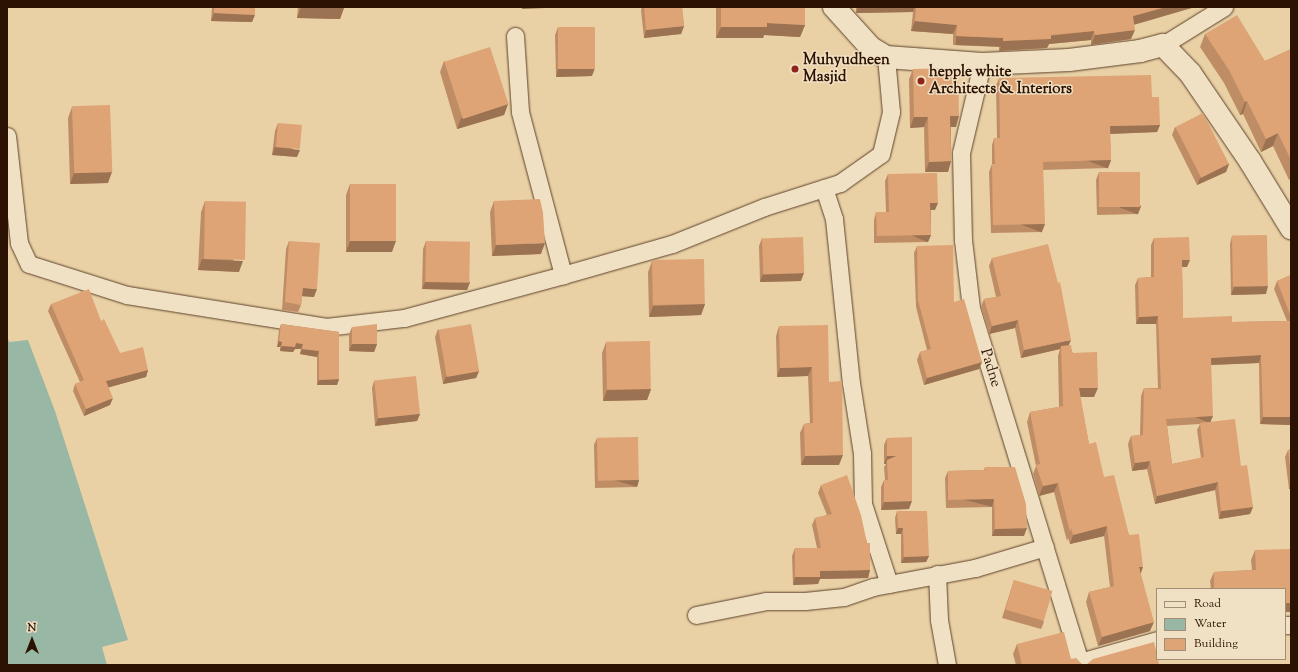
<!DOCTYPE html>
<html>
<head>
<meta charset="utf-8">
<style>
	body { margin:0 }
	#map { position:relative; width:1298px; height:672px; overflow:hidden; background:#ead1a5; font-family:"Sorts Mill Goudy",serif }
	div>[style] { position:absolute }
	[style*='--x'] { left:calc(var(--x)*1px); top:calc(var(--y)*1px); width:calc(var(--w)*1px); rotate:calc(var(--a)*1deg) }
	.water>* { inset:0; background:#98b7a5 }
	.roads { filter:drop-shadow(0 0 1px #5c422b) drop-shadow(0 0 1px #5c422b) }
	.minor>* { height:17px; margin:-8.5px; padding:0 8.5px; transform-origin:8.5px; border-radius:8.5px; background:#f1e1c4 }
	.secondary>* { height:22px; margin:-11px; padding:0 11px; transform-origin:11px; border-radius:11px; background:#f1e1c4 }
	.wall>* { inset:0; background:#bf8d65 }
	.shaded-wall>* { inset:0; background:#9b7353; transform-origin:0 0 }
	.building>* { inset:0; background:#dea476; transform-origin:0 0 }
	.dots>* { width:11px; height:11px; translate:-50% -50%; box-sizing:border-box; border:2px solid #f1e1c4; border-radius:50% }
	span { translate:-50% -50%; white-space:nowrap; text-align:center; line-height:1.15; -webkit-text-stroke:3px #f1e1c4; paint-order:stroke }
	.poi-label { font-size:15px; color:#2c1202; font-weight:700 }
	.left { translate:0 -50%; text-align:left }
	.street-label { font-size:15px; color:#2c1202 }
	.frame { position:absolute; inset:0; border:8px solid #2c1202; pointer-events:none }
	.legend { position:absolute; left:1156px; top:588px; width:130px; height:72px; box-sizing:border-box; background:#f1e1c4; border:1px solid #a28e76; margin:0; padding:5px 7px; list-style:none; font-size:12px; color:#2c1202 }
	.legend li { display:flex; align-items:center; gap:8px; height:20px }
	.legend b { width:20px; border:1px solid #a28e76 }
	.north { position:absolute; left:12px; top:620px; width:40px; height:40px; -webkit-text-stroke:3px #f1e1c4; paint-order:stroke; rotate:0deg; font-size:11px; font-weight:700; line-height:16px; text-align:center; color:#2c1202 }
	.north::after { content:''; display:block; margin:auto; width:14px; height:18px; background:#2c1202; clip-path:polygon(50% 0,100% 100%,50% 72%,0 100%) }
</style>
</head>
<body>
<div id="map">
	<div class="water">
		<div style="clip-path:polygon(7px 335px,9px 342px,28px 340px,55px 411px,128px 640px,102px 647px,107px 665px,7px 665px)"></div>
	</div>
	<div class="roads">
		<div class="minor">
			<div style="--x:515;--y:36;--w:76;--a:86.2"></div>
			<div style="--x:520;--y:112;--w:169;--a:75.2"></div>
			<div style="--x:1163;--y:45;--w:72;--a:-31.9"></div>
			<div style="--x:982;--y:64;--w:91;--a:103.3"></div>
			<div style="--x:961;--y:153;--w:87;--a:88.7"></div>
			<div style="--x:963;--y:240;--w:68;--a:83.3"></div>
			<div style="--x:971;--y:308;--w:374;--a:72.9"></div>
			<div style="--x:7;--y:136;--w:108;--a:83.6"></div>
			<div style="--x:19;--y:243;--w:23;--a:65"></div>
			<div style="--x:29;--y:264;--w:103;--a:17.6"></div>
			<div style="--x:127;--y:295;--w:202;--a:9.1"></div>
			<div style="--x:326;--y:327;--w:79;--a:-6.6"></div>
			<div style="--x:404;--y:318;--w:165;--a:-15.1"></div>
			<div style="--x:563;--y:275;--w:113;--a:-15.9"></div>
			<div style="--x:672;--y:244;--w:99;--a:-21.9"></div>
			<div style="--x:764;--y:207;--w:80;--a:-17.5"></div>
			<div style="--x:840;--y:183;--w:50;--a:-35.3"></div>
			<div style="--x:881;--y:154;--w:43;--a:-76.6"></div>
			<div style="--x:891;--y:112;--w:55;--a:-95.2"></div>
			<div style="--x:824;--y:188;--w:33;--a:72"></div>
			<div style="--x:834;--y:219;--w:165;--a:84.1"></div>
			<div style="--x:851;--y:383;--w:71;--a:81.1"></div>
			<div style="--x:862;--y:453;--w:51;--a:88.9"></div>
			<div style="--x:863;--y:504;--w:84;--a:72"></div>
			<div style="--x:937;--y:574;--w:46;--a:87.5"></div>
			<div style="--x:939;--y:620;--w:46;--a:79.9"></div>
			<div style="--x:696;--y:615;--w:71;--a:-11.3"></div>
			<div style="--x:766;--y:601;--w:39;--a:0"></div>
			<div style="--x:805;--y:601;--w:39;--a:-6"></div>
			<div style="--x:844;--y:597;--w:31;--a:-19"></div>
			<div style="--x:873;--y:587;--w:104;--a:-10.6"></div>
			<div style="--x:975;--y:568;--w:73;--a:-16.7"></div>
			<div style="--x:1285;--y:625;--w:6;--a:0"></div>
			<div style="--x:1080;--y:662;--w:80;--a:-15.9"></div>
		</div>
		<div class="secondary">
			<div style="--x:834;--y:7;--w:55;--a:47.9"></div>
			<div style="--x:871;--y:48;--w:17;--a:31"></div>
			<div style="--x:886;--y:57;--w:96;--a:4.2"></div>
			<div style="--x:982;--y:64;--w:87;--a:-2.6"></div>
			<div style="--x:1069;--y:60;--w:72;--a:-7.2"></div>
			<div style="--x:1140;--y:51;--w:24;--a:-15"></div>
			<div style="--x:1163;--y:45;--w:39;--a:46"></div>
			<div style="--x:1190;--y:73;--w:107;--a:55.7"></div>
			<div style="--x:1250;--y:161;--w:79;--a:58.5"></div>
		</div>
	</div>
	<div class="wall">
		<div style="clip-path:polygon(212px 7px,255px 7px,252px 22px,211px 21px)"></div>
		<div style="clip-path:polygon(298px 7px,344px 7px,340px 19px,297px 18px)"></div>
		<div style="clip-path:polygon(642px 7px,682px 7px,684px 26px,681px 34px,644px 38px,641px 10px)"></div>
		<div style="clip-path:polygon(716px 7px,805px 7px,805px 25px,800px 37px,764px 35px,763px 38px,716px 38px)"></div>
		<div style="clip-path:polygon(856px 7px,1195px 7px,1134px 24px,1131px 39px,1091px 45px,1091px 40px,1049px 44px,1047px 48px,999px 51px,999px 47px,953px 45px,953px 34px,911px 31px,913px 12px,856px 13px)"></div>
		<div style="clip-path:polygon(558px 27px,592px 76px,556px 77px,555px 35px)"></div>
		<div style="clip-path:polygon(1205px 34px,1265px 61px,1291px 49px,1291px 179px,1289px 180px,1273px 146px,1261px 152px,1243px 114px,1240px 115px,1224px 83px,1200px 47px)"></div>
		<div style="clip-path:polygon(444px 61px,508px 104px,504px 115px,457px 129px,440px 72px)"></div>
		<div style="clip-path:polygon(913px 69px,956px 127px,951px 127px,951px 161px,948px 172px,925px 172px,924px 127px,910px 128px,909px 79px)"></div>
		<div style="clip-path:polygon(999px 78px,1152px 97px,1160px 125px,1157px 132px,1110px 134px,1111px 160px,1108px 168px,1043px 170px,1042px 232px,991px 233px,989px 172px,992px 164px,992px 145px,994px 138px,997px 138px,996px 86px)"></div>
		<div style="clip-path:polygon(72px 107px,108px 183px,70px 184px,68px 118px)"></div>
		<div style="clip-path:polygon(278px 123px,297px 157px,272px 155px,275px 131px)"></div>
		<div style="clip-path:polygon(1175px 127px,1229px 164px,1226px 172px,1197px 185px,1172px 135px)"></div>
		<div style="clip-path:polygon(1099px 172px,1141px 206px,1138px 214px,1097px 215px,1096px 180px)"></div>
		<div style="clip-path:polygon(888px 174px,935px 210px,931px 210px,931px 235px,928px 242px,874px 243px,874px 220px,876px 212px,886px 212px,885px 181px)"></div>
		<div style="clip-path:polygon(350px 184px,392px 252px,346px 252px,346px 195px)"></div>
		<div style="clip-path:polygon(205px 201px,239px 272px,198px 270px,201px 212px)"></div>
		<div style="clip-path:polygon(494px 201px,541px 254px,492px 256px,490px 212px)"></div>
		<div style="clip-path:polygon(1232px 236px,1266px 294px,1231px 295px,1230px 244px)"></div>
		<div style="clip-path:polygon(762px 238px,801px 281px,760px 282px,759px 246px)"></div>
		<div style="clip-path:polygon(evenodd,1154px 238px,1187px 267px,1182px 267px,1183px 318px,1232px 322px,1287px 321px,1274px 289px,1277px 281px,1291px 275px,1291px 425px,1260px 424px,1259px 363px,1211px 365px,1211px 422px,1241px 466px,1253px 507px,1250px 514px,1219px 519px,1215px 490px,1155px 504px,1147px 469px,1132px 471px,1128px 444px,1131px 436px,1140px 435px,1141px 396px,1144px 388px,1158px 388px,1156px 324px,1136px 324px,1135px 285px,1138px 278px,1151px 277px,1151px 245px,1154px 238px,1200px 424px,1197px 430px,1201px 458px,1172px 464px,1167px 426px,1200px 424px)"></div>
		<div style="clip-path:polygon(289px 241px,314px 297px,302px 296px,301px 305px,298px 312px,282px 310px,286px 249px)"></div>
		<div style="clip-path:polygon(426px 241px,470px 282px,467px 290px,422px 289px,423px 249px)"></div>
		<div style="clip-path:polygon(917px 246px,954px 302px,982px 362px,979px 369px,924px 385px,917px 360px,920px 352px,927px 350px,916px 307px,914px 253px)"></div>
		<div style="clip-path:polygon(992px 258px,1069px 345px,1094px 397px,1080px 397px,1089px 444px,1129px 535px,1140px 574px,1150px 631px,1098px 646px,1086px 602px,1089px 592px,1110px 587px,1104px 536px,1070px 544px,1068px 538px,1067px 541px,1054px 492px,1039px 496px,1033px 474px,1036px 466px,1027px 422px,1030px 412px,1059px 407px,1058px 356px,1060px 349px,1021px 358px,1015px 328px,989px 334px,981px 307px,984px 299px,996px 297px,989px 266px)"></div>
		<div style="clip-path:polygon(652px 261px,705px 304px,701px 315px,649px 317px,648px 272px)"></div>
		<div style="clip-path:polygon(51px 304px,101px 321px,120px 353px,148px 370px,146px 377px,109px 387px,110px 405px,84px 416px,73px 391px,75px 384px,80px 382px,48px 311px)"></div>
		<div style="clip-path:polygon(281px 324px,339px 332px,339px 379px,337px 385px,317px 385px,317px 357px,300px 354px,301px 349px,295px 349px,293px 352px,280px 351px,280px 347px,277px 347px,279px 330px)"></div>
		<div style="clip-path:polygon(779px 326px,829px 382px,839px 465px,801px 465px,800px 433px,804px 424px,810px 423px,808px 376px,777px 377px,776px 336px)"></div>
		<div style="clip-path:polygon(352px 327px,377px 344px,374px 352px,349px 351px,349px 334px)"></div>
		<div style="clip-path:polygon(438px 329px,479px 371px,476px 378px,443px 384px,435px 337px)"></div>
		<div style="clip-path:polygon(606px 342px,651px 389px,647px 400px,603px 401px,602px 353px)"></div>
		<div style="clip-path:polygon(374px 381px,420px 414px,417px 421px,375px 426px,372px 388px)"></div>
		<div style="clip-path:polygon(597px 438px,639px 480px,637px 487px,595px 488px,594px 445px)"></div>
		<div style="clip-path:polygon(887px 438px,909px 509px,881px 510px,881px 487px,884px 480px,885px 480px,884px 467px,886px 464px,884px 464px,884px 445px)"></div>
		<div style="clip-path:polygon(1291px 449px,1291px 489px,1289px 489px,1285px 457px,1288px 450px)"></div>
		<div style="clip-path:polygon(985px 467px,1024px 536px,992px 536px,992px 507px,946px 508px,945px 478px,948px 471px,984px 470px)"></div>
		<div style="clip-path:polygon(821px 485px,870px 570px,868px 578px,820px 579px,818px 584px,793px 585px,792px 556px,795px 548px,817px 548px,812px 525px,815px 518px,827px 515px,818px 493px)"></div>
		<div style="clip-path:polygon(897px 511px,929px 556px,926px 562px,901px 563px,901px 534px,896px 534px,895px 518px)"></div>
		<div style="clip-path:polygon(1255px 550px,1285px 589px,1211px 589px,1210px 581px,1214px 572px,1252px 570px,1251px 560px)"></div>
		<div style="clip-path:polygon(1014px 580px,1044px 622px,1041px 629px,1002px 618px)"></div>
		<div style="clip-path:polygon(1017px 644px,1071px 659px,1082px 664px,1159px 665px,1016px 665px,1013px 654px)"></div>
	</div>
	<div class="shaded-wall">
		<div style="clip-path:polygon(301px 7px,344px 8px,340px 19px,297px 18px)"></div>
		<div style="clip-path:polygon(522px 7px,569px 7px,522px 9px)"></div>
		<div style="clip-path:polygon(858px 7px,915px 7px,913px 12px,856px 13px)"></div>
		<div style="clip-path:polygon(1166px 7px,1195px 7px,1130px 26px,1133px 16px)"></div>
		<div style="clip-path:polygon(214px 13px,255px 15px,252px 22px,211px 21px)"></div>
		<div style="clip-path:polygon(915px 21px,957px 25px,953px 34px,911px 31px)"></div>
		<div style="clip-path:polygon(767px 23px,805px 25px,800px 37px,764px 35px,763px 38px,716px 38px,721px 27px)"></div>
		<div style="clip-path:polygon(684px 26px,681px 34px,644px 38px,646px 30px)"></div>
		<div style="clip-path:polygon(1135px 30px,1131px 39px,1091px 45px,1095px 35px)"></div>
		<div style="clip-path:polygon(1094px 31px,1091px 40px,1049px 44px,1047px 48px,999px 51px,1003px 41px)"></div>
		<div style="left:956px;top:36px;width:47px;height:9px;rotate:2deg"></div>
		<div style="clip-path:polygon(595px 68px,592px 76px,556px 77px,558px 69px)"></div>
		<div style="clip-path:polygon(1247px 101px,1243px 114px,1240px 115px,1245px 102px)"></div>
		<div style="clip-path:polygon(508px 104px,504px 115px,457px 129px,461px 118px)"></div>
		<div style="clip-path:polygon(950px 116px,959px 116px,956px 127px,947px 127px)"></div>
		<div style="clip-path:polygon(914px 117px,928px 117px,924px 127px,910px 128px)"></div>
		<div style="clip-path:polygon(1160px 125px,1157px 132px,1107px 134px,1110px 126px)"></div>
		<div style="clip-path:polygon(1278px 133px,1273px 146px,1261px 152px,1266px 139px)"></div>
		<div style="clip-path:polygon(275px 147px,300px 150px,297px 157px,272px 155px)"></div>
		<div style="left:1111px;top:160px;width:9px;height:68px;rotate:111deg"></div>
		<div style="clip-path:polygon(951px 161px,948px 172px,925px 172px,929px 162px)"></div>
		<div style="clip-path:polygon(1229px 164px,1226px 172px,1197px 185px,1200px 178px)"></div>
		<div style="clip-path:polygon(112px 172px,108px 183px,70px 184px,74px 173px)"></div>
		<div style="clip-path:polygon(930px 203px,938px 203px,935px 210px,928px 210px)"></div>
		<div style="left:1141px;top:206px;width:9px;height:42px;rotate:111deg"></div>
		<div style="left:1045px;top:224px;width:9px;height:52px;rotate:111deg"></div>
		<div style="left:931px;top:235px;width:8px;height:54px;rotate:113deg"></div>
		<div style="clip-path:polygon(350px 241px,396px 241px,392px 252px,346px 252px)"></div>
		<div style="clip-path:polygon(545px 243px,541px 254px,492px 256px,496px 245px)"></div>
		<div style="clip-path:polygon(202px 259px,243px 261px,239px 272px,198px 270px)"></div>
		<div style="clip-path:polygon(1182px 260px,1190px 260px,1187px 267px,1179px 267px)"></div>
		<div style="clip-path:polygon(804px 273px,801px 281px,760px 282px,763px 274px)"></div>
		<div style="clip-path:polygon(425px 282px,470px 282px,467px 290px,422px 289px)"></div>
		<div style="clip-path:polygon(1268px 286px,1266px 294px,1231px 295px,1234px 287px)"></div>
		<div style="clip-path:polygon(303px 288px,317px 289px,314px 297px,300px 296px)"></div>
		<div style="clip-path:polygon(705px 304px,701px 315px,649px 317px,653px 306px)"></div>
		<div style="clip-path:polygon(1158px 316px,1156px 324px,1136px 324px,1139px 317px)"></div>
		<div style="clip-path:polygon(1018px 320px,1015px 328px,989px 334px,992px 326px)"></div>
		<div style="clip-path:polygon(1071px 340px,1068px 347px,1061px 346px,1060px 349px,1021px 358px,1024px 350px)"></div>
		<div style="clip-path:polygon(279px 341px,282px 342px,280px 347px,277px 347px)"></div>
		<div style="clip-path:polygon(296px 343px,303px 344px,301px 349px,295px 349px,293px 352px,280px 351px,282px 346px)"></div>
		<div style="clip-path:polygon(352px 344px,377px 344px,374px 352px,349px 351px)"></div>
		<div style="clip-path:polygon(302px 349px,319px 351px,317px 357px,300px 354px)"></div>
		<div style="clip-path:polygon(1261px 355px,1259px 363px,1208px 365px,1211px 358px)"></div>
		<div style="clip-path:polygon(982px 362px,979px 369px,924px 385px,927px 378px)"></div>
		<div style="clip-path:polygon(812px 367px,808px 376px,777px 377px,780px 368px)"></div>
		<div style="clip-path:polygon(148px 370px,146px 377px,103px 389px,106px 381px)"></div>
		<div style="clip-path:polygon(479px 371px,476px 378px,443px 384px,446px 376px)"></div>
		<div style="clip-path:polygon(339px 379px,337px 385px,317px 385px,319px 380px)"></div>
		<div style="clip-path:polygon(1079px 388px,1098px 388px,1094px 397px,1075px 397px)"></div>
		<div style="clip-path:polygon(651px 389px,647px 400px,603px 401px,607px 390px)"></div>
		<div style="clip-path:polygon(113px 398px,110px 405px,84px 416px,86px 409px)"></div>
		<div style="clip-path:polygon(420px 414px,417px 421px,375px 426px,378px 418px)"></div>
		<div style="left:1213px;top:416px;width:8px;height:47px;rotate:113deg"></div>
		<div style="clip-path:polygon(1263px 417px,1291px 417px,1291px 425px,1260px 424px)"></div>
		<div style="clip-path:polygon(843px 455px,839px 465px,801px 465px,805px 456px)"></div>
		<div style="clip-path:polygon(887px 456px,897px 456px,887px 460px,886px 464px,884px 464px)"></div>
		<div style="clip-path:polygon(1150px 461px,1147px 469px,1132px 471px,1135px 463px)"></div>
		<div style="left:639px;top:480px;width:7px;height:41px;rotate:106deg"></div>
		<div style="clip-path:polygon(1218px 482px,1215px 490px,1155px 504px,1157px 496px)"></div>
		<div style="clip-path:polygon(1058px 483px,1054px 492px,1039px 496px,1043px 486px)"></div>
		<div style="clip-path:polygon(1291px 483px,1291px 489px,1289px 489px)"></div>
		<div style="left:994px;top:499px;width:8px;height:46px;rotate:104deg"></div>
		<div style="clip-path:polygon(912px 501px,909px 509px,881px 510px,884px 502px)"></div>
		<div style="clip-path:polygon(1253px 507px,1250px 514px,1219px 519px,1221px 511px)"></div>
		<div style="clip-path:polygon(1107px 526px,1104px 536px,1070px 544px,1073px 535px)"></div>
		<div style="clip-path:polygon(898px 528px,903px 528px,901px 534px,896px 534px)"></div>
		<div style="clip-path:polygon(1027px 528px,1024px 536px,992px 536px,995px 529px)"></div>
		<div style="clip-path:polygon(929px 556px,926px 562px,901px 563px,904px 557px)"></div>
		<div style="clip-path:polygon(1139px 567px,1143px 567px,1140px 576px)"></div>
		<div style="clip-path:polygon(870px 570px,868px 578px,820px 579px,818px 584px,793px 585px,795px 577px,820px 571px)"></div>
		<div style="left:1285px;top:603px;width:6px;height:9px"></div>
		<div style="clip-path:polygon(1154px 622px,1150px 631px,1098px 646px,1102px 637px)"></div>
	</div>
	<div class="building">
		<div style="clip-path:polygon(214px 7px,255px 7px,255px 15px,214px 13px)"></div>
		<div style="clip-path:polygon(303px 7px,344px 7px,344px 8px)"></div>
		<div style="clip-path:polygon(644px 7px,682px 7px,684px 26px,646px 30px)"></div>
		<div style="clip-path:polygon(721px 7px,805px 7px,805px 25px,767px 23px,767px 27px,721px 27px)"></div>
		<div style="clip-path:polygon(916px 7px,1166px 7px,1133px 16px,1135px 30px,1095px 35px,1094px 31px,1051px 35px,1051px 39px,1003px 41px,1003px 38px,956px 36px,957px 25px,915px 21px)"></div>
		<div style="clip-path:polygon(1237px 15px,1265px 61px,1291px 49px,1291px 160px,1278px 133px,1266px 139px,1247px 101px,1245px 102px,1229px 70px,1205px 34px)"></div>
		<div style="left:558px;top:27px;width:37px;height:42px"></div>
		<div style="left:490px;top:47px;width:60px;height:48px;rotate:72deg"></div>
		<div style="clip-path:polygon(958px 68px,959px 116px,950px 116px,951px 161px,929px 162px,928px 117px,914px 117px,913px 69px)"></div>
		<div style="clip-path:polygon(1151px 75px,1152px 97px,1159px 97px,1160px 125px,1110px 126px,1111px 160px,1043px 162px,1045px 224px,993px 225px,992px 164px,995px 164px,994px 138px,1000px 138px,999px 78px)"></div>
		<div style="left:110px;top:105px;width:67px;height:38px;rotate:88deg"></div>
		<div style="left:1203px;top:113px;width:57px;height:31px;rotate:63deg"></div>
		<div style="left:278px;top:123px;width:24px;height:24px;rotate:5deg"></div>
		<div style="left:1099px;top:172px;width:41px;height:35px"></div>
		<div style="clip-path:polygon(937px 173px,938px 203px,930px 203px,931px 235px,877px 236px,876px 212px,889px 212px,888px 174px)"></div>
		<div style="left:350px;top:184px;width:46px;height:57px"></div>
		<div style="clip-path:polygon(540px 199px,543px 213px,545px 243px,496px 245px,494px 201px)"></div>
		<div style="left:205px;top:201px;width:41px;height:58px;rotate:1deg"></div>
		<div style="left:1267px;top:235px;width:51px;height:35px;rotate:89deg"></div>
		<div style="left:803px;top:237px;width:36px;height:41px;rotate:88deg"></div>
		<div style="clip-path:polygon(1189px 237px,1190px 260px,1182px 260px,1183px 318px,1232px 316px,1232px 322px,1291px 321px,1291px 417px,1263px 417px,1261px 355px,1211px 358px,1213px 416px,1166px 419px,1172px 464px,1204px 457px,1200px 423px,1235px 419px,1241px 466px,1247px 465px,1253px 507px,1221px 511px,1218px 482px,1157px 496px,1150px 461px,1135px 463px,1131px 436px,1143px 435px,1144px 388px,1161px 389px,1158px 316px,1139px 317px,1138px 278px,1154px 277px,1154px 238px)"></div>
		<div style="clip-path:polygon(289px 241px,320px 243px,317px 289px,303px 288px,301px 305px,285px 302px)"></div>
		<div style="left:426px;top:241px;width:44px;height:41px;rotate:1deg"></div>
		<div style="clip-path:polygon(1048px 244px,1058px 283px,1060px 282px,1071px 340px,1024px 350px,1018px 320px,992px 326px,984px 299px,1001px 296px,992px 258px)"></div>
		<div style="clip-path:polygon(953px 245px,954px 302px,964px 299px,982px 362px,927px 378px,920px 352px,931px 349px,918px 300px,917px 246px)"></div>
		<div style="left:704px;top:259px;width:45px;height:52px;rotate:89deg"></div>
		<div style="clip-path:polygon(1291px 275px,1291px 317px,1277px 281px)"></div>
		<div style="clip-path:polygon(89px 289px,101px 321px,104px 319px,120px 353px,143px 347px,148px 370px,106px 381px,113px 398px,86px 409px,75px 384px,84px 380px,51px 304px)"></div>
		<div style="clip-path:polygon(281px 324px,339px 332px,339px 379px,319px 380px,319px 351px,302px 349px,303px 344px,296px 343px,295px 347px,282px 346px,282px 342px,279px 341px)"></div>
		<div style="clip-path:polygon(377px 324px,377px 344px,352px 344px,352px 327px)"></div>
		<div style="left:471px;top:324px;width:48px;height:33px;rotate:80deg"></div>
		<div style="clip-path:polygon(828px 325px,829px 382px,842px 381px,843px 455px,805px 456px,804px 424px,813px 423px,812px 367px,780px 368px,779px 326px)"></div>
		<div style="left:650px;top:341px;width:48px;height:44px;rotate:89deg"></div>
		<div style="clip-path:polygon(1071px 345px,1072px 353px,1097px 352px,1098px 388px,1079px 388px,1089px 444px,1096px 442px,1104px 477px,1114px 475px,1129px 535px,1139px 534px,1143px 567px,1139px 567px,1154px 622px,1102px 637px,1089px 592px,1114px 586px,1107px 526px,1073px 535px,1071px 528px,1070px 532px,1058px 483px,1043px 486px,1036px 465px,1040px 464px,1030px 412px,1063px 406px,1061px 346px)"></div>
		<div style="left:416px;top:376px;width:38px;height:42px;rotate:84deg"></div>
		<div style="left:638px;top:437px;width:43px;height:41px;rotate:89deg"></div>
		<div style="clip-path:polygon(912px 437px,912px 501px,884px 502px,884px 480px,888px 480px,887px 460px,897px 456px,887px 456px,887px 438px)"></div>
		<div style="clip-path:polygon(1291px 449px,1291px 476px,1288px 450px)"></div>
		<div style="clip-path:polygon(985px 467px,1015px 467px,1026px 504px,1027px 528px,995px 529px,994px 499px,948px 500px,948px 471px,985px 470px)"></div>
		<div style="clip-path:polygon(847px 475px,861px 515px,867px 543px,870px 543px,870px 570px,820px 571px,820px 577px,795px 577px,795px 548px,821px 548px,815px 518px,832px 514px,821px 485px)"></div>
		<div style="clip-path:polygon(897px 511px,927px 511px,929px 556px,904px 557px,903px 528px,898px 528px)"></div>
		<div style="clip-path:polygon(1291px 549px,1291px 603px,1285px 603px,1285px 589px,1214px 589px,1214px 572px,1256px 570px,1255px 550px)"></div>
		<div style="left:1014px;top:580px;width:40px;height:31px;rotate:16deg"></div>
		<div style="clip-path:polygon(1064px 632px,1071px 659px,1076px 658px,1082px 664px,1087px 664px,1093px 659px,1154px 642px,1157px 654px,1157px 659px,1158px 659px,1159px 665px,1022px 665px,1017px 644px)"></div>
	</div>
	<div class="dots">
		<div style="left:795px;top:69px;background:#8f2418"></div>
		<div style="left:921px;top:81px;background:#8f2418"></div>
	</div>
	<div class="poi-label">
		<span class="left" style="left:803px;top:69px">Muhyudheen<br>Masjid</span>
		<span class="left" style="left:929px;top:81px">hepple white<br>Architects &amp; Interiors</span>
	</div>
	<div class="street-label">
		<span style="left:990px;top:368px;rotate:73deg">Padne</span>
	</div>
	<div class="frame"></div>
	<ul class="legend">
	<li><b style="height:5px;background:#f1e1c4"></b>Road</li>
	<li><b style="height:11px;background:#98b7a5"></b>Water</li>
	<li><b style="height:11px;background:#dea476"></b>Building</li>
	</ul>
	<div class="north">N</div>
</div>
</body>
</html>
